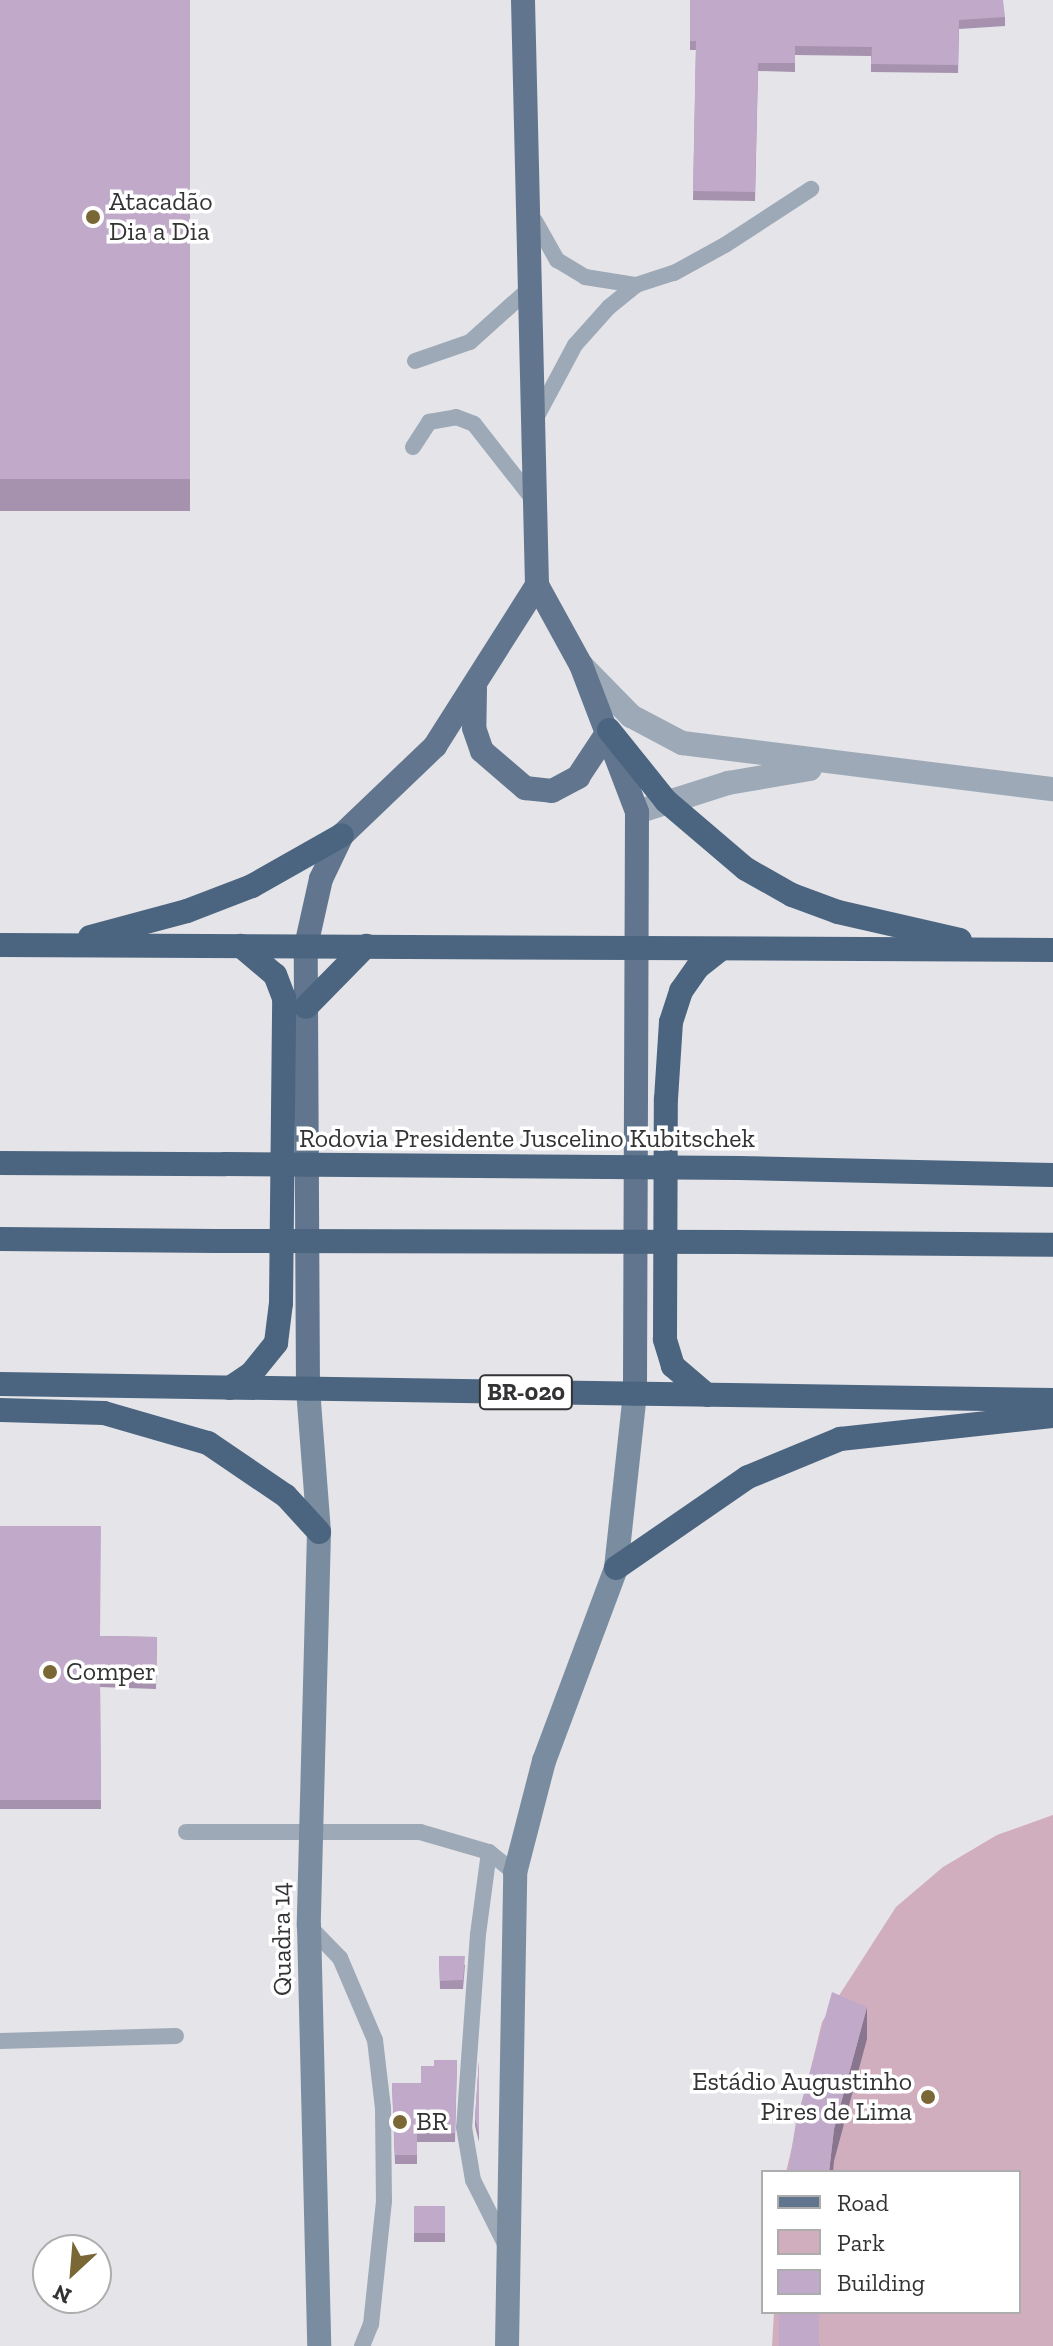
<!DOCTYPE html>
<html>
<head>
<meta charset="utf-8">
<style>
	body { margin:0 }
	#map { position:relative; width:1053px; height:2346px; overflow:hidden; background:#e4e4e9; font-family:"Zilla Slab",serif }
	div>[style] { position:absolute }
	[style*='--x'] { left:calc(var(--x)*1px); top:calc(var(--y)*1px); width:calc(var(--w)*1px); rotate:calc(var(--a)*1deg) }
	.green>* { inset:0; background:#d1aebd }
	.lane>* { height:16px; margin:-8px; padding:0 8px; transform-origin:8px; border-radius:8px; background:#9da9b6 }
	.street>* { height:24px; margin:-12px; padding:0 12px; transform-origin:12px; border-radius:12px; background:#9da9b6 }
	.secondary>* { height:24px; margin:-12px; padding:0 12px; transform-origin:12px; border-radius:12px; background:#7a8c9f }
	.primary>* { height:24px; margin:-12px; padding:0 12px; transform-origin:12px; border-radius:12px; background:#61768e }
	.highway>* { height:24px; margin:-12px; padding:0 12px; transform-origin:12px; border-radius:12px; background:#4b647f }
	.highway-bridge>* { height:24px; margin:-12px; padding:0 12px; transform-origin:12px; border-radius:12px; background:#4b647f }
	.wall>* { inset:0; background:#a691ae; transform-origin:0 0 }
	.shaded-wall>* { inset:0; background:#87768d }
	.building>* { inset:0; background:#c1a9ca; transform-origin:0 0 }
	.dots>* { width:22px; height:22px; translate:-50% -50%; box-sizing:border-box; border:4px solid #fff; border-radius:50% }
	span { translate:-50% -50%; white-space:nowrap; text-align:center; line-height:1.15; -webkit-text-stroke:7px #fff; paint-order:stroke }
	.shield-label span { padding:2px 6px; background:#fff; border:2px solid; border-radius:6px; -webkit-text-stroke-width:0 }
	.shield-label { font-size:24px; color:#333335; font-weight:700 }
	.poi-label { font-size:26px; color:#333335 }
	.left { translate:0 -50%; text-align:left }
	.right { translate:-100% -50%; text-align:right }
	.street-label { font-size:26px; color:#333335 }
	.legend { position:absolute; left:761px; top:2170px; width:260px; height:144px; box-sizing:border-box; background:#fff; border:2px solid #adadae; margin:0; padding:10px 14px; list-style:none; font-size:24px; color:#333335 }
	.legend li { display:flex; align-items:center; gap:16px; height:40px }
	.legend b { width:40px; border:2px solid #adadae }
	.north { position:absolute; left:32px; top:2234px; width:80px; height:80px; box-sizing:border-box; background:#fff; border:2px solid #adadae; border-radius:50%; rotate:206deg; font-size:22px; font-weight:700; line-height:32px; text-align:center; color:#333335 }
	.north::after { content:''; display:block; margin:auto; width:28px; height:36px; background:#796735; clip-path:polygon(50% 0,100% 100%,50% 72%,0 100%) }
</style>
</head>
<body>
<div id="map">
	<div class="green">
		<div style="clip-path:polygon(1053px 1815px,1053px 2346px,772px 2346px,774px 2312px,1019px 2312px,1019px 2172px,786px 2172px,822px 2022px,896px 1907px,943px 1867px,997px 1835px)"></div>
	</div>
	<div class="lane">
		<div style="--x:535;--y:221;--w:45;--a:60.6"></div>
		<div style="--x:557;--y:260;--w:33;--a:31"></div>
		<div style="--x:585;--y:277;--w:52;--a:8.9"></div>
		<div style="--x:415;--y:361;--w:58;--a:-19.1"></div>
		<div style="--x:470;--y:342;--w:78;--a:-41.9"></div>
		<div style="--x:536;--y:418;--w:83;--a:-61.9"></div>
		<div style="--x:575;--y:345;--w:51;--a:-48.2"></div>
		<div style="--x:609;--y:307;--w:35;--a:-39"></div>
		<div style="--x:636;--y:285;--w:40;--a:-18"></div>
		<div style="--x:674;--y:273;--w:58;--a:-28.8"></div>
		<div style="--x:725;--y:245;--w:103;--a:-33.1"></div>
		<div style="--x:413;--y:447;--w:30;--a:-57"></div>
		<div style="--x:429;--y:422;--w:27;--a:-10"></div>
		<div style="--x:456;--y:417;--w:19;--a:21"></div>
		<div style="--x:474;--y:424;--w:94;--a:51.9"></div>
		<div style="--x:186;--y:1832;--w:234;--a:0"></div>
		<div style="--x:420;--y:1832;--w:72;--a:16.2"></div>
		<div style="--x:489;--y:1852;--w:33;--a:39"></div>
		<div style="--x:489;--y:1852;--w:83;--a:97.6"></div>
		<div style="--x:478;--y:1934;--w:194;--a:94.1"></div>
		<div style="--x:464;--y:2127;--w:54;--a:80.4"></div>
		<div style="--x:473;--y:2180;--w:72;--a:63.4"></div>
		<div style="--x:309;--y:1926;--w:45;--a:45.9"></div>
		<div style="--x:340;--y:1958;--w:89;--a:66.9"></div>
		<div style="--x:375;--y:2040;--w:68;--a:83.3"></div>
		<div style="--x:383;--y:2108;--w:93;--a:89.4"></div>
		<div style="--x:384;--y:2201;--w:124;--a:96"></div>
		<div style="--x:371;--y:2324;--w:24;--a:112"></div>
		<div style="--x:0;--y:2041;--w:176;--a:-1.6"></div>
	</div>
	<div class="street">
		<div style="--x:582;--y:666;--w:70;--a:45.6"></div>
		<div style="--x:631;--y:716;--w:58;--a:27.9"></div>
		<div style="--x:682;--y:743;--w:374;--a:7.1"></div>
		<div style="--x:637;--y:812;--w:96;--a:-17.7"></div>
		<div style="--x:728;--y:783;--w:83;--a:-9.7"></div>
	</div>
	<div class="secondary">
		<div style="--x:308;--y:1389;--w:143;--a:85.6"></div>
		<div style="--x:319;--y:1532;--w:394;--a:91.5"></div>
		<div style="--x:309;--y:1926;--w:420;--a:88.6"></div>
		<div style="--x:507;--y:2346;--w:473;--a:-89"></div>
		<div style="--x:515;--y:1873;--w:116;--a:-75.5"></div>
		<div style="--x:544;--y:1761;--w:206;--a:-69.5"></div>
		<div style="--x:616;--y:1568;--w:175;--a:-83.8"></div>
	</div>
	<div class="primary">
		<div style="--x:523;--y:0;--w:585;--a:88.63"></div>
		<div style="--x:537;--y:585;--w:91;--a:61.2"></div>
		<div style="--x:581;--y:665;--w:157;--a:69.1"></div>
		<div style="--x:637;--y:812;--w:582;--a:90.2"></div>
		<div style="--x:475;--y:689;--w:39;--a:91"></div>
		<div style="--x:474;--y:728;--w:24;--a:71"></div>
		<div style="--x:482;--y:751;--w:57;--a:40.7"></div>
		<div style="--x:525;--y:788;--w:27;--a:6"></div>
		<div style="--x:552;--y:791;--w:30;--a:-28"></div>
		<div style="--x:578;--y:777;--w:56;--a:-56.6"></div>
		<div style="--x:308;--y:1389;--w:443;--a:-90.3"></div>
		<div style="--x:306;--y:946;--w:69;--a:-77.4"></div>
		<div style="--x:321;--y:879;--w:49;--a:-64.5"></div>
		<div style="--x:342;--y:835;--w:129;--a:-43.7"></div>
		<div style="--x:435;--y:746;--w:191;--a:-57.6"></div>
	</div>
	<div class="highway">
		<div style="--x:609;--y:730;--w:91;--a:51.2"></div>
		<div style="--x:666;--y:801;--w:105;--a:40.4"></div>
		<div style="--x:746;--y:869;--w:53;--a:29.5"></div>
		<div style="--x:792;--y:895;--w:49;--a:20.3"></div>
		<div style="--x:838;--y:912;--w:125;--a:12.9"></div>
		<div style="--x:90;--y:937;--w:100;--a:-15"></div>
		<div style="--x:187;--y:911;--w:70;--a:-21"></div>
		<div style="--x:252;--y:886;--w:103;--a:-29.5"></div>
		<div style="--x:0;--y:945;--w:1053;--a:0.27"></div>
		<div style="--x:306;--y:1007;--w:86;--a:-45.5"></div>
		<div style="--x:0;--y:1163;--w:225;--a:0.3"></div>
		<div style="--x:739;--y:1168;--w:314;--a:1.3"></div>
		<div style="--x:0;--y:1239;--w:215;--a:0.5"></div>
		<div style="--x:736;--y:1242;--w:317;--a:0.5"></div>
		<div style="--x:0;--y:1384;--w:1053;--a:0.87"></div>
		<div style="--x:230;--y:1388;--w:25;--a:-34"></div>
		<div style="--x:251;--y:1374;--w:40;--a:-51"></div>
		<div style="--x:276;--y:1343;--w:40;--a:-82.9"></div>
		<div style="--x:281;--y:1303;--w:305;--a:-89.4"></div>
		<div style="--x:284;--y:998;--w:25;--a:-111"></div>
		<div style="--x:275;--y:975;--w:45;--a:-139.5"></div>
		<div style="--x:707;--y:1395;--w:45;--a:-139.5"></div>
		<div style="--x:673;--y:1366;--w:28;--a:-107"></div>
		<div style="--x:665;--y:1339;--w:240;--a:-89.8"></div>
		<div style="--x:666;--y:1099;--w:77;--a:-86.3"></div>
		<div style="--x:671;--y:1022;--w:33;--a:-72"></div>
		<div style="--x:681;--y:991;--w:29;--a:-55"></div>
		<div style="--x:698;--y:967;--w:29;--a:-38"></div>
		<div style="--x:0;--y:1410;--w:104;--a:1.7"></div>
		<div style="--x:104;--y:1413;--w:108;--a:16.1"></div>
		<div style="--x:208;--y:1443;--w:94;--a:34.2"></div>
		<div style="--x:286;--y:1496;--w:49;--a:47.5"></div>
		<div style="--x:616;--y:1568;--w:160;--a:-34.6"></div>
		<div style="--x:748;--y:1477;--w:100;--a:-22.4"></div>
		<div style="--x:840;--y:1439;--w:214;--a:-6.2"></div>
	</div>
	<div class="highway-bridge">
		<div style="--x:225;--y:1164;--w:514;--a:0.45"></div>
		<div style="--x:215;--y:1241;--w:521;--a:0.11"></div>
	</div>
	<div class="wall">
		<div style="left:0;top:0;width:190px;height:511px"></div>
		<div style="clip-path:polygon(690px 0,1005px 17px,1005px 26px,959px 29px,958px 73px,871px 72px,871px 56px,795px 55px,795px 72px,758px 71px,755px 201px,693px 200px,696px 50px,690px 50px)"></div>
		<div style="clip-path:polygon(0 1526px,100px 1636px,157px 1637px,156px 1689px,100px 1687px,101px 1809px,0 1809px)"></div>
		<div style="clip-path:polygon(439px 1956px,465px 1965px,463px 1989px,440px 1989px)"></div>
		<div style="clip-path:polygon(457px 2060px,455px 2142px,417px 2142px,417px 2164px,395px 2164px,392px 2083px,421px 2083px,434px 2066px)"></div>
		<div style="clip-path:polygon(479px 2061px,479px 2142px,475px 2126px,475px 2118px)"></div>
		<div style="left:414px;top:2206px;width:31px;height:36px"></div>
		<div style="clip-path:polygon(779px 2312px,820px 2346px,779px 2346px)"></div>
	</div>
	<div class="shaded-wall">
		<div style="clip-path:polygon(867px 2007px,867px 2039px,834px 2161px,833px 2172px,829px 2172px,834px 2129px)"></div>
	</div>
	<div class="building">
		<div style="left:0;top:0;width:190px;height:479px"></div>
		<div style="clip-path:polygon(690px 0,1003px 0,1005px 17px,959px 20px,958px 65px,871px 64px,872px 47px,795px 46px,795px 63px,758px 63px,755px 192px,693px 191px,696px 41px,690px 41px)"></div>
		<div style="clip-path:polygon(0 1526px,101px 1526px,100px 1636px,157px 1637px,156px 1681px,100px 1679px,101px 1800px,0 1800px)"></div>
		<div style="clip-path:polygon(439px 1956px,465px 1956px,463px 1980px,440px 1981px)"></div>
		<div style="clip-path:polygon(832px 1992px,867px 2007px,834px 2129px,829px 2172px,788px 2172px,796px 2122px)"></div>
		<div style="clip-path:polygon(434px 2060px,457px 2060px,455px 2133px,417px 2133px,417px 2155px,395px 2155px,392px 2083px,421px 2083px,421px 2066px,434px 2066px)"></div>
		<div style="clip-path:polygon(479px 2061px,479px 2133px,475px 2118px)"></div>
		<div style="left:414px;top:2206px;width:31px;height:27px"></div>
		<div style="left:779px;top:2312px;width:40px;height:34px"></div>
	</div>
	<div class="dots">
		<div style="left:93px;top:217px;background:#796735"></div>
		<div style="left:50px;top:1672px;background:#796735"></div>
		<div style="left:928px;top:2097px;background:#796735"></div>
		<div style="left:400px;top:2122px;background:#796735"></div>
	</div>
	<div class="shield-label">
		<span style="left:526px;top:1392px">BR-020</span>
	</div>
	<div class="poi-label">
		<span class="left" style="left:109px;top:217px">Atacadão<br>Dia a Dia</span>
		<span class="left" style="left:66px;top:1672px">Comper</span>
		<span class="right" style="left:912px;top:2097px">Estádio Augustinho<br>Pires de Lima</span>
		<span class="left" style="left:416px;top:2122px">BR</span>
	</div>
	<div class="street-label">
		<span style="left:527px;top:1139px">Rodovia Presidente Juscelino Kubitschek</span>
		<span style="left:282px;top:1939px;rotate:-91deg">Quadra 14</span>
	</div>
	<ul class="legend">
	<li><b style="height:10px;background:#61768e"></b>Road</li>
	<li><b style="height:22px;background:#d1aebd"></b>Park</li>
	<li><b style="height:22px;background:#c1a9ca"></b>Building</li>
	</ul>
	<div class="north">N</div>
</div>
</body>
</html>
